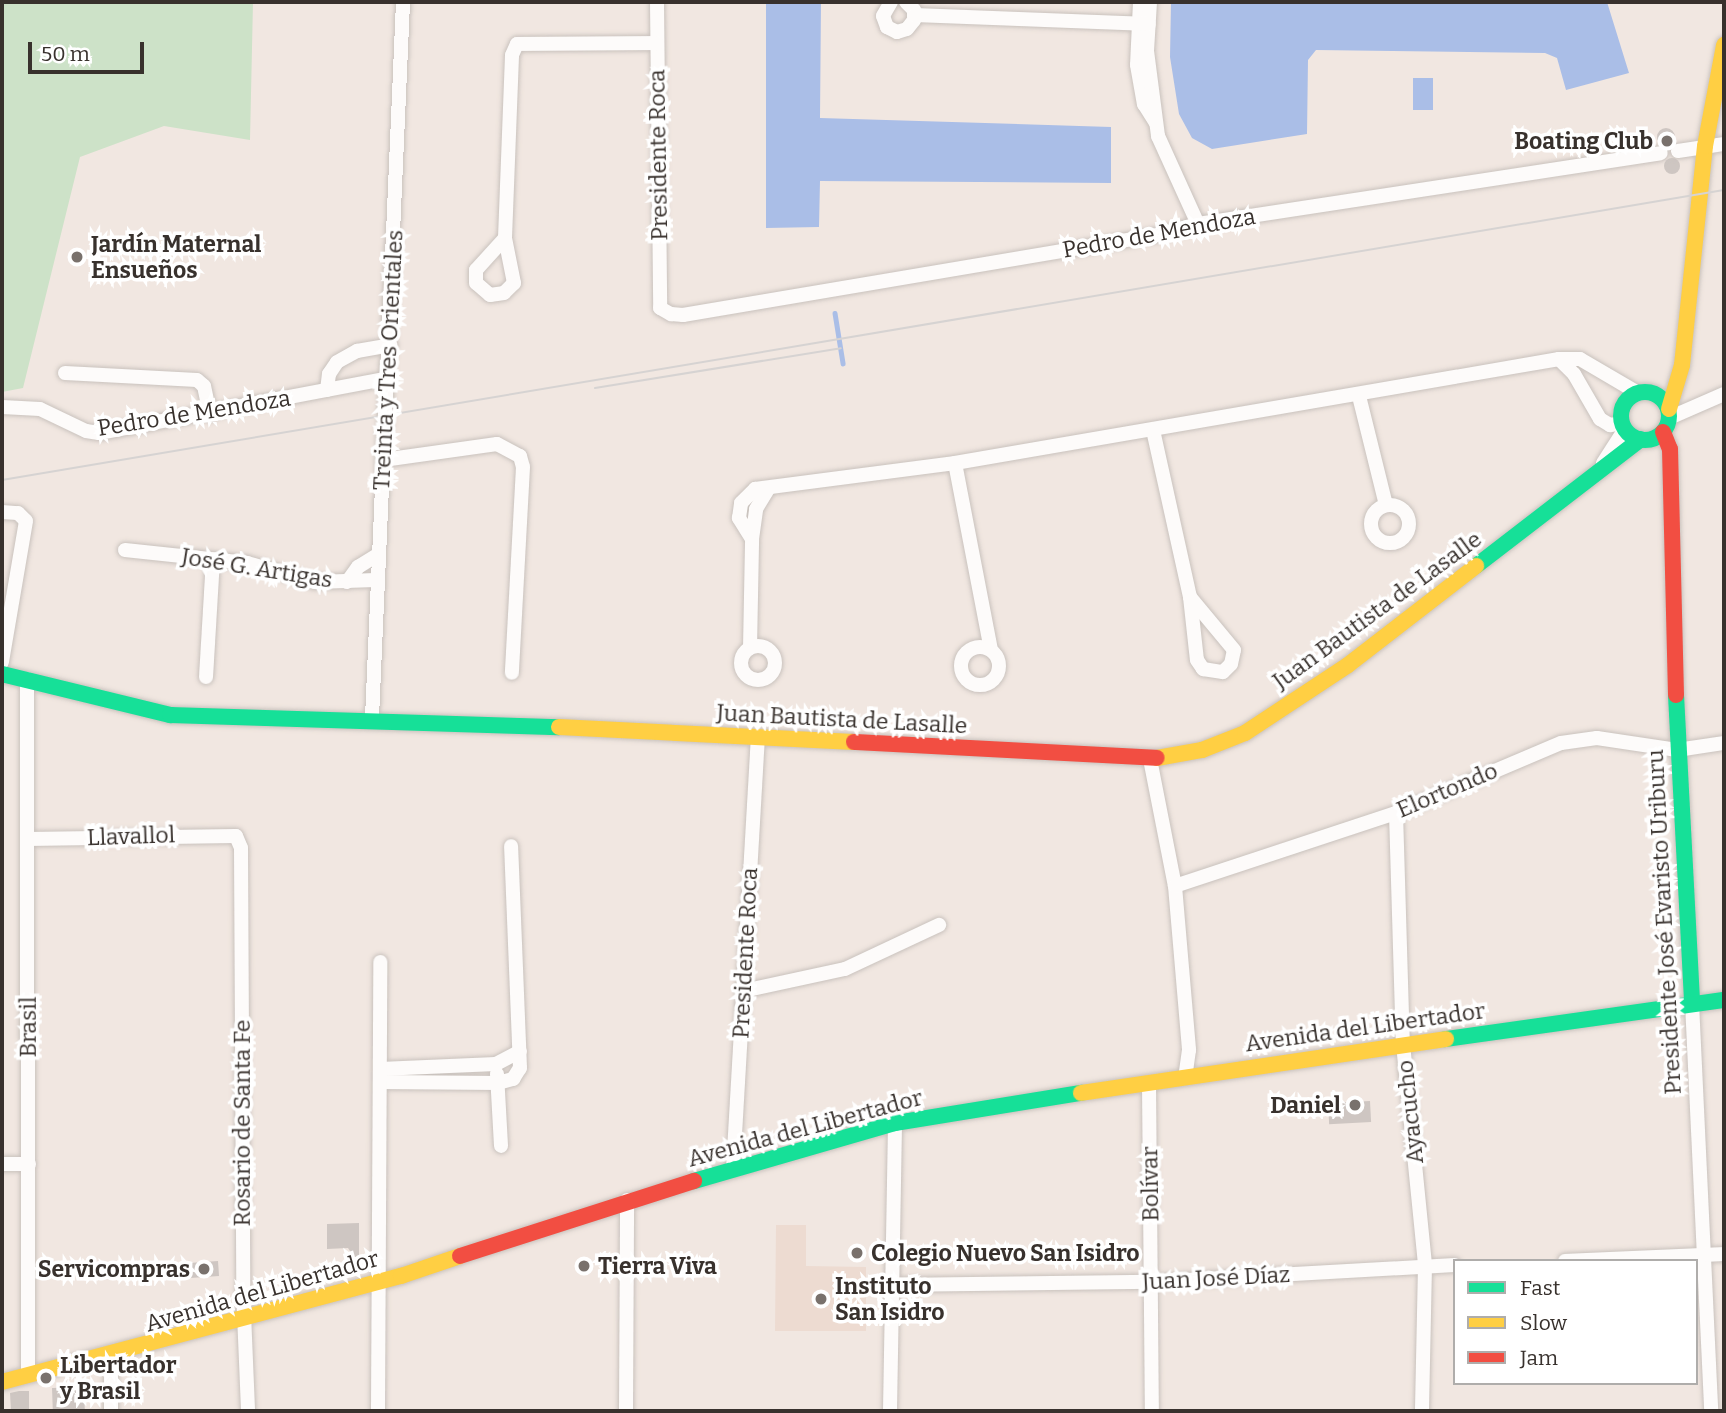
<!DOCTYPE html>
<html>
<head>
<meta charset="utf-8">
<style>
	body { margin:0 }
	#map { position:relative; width:1726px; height:1413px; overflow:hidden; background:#f1e7e1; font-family:Bitter,serif }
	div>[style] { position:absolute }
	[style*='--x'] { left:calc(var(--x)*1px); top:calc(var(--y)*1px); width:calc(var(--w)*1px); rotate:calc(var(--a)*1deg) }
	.built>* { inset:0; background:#eddbd1 }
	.green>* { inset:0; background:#cde2c8 }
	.water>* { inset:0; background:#aabee7; transform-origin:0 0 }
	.stream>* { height:4.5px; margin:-2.25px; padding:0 2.25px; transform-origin:2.25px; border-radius:2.25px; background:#aabee7 }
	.building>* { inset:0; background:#cec6c2; transform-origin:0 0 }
	.round { border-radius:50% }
	.roads { filter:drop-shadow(0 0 2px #c9c2bd) drop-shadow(0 0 2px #c9c2bd) }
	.street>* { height:14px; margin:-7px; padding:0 7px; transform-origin:7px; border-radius:7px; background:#fdfbfa }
	.street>.ring { margin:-7px; padding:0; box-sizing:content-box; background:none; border:14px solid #fdfbfa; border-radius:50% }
	.fast>* { height:16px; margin:-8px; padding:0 8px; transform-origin:8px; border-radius:8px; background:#16e098 }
	.fast>.ring { margin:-8px; padding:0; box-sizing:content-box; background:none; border:16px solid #16e098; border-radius:50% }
	.slow>* { height:16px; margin:-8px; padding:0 8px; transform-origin:8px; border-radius:8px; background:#ffcf43 }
	.jam>* { height:16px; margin:-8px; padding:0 8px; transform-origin:8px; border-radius:8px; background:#f24e42 }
	.tram>* { height:2px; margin:-1px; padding:0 1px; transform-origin:1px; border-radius:1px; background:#d6d3d2 }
	.dots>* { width:19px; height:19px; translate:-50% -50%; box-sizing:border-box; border:4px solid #fff; border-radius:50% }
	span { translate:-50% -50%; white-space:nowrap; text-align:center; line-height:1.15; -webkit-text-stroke:7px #fff; paint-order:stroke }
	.poi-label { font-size:23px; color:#38312d; font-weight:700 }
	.right { translate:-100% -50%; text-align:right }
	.left { translate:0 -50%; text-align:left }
	.street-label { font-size:23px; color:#38312d }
	.frame { position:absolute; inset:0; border:4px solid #38312d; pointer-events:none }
	.legend { position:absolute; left:1453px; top:1259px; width:245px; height:126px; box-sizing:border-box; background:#fff; border:2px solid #afadab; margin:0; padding:9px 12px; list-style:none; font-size:21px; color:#38312d }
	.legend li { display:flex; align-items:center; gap:14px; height:35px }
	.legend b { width:35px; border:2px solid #afadab }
	.scale { position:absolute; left:28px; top:42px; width:116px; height:32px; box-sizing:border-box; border:4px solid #38312d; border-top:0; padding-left:9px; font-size:21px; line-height:24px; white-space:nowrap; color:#38312d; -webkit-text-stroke:5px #fff; paint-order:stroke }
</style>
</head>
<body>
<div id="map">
	<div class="built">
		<div style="clip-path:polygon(776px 1225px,806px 1225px,806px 1266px,866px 1267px,866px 1331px,775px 1331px)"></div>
	</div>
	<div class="green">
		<div style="clip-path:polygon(2px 2px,253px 2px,250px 140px,164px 126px,80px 157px,23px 388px,2px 392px)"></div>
	</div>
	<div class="water">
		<div style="clip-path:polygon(766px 2px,821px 2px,820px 118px,1111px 127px,1111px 183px,820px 181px,819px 227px,766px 228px)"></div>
		<div style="clip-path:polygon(1171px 2px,1607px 2px,1629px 73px,1566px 90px,1557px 58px,1545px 53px,1316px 50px,1308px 60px,1307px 134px,1212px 149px,1192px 138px,1179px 114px,1170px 57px)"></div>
		<div style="left:1413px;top:78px;width:20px;height:32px"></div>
	</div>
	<div class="stream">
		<div style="--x:835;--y:313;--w:51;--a:80.9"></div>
	</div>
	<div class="building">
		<div class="round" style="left:1657px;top:128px;width:18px;height:18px"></div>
		<div class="round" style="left:1664px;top:158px;width:16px;height:16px"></div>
		<div style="left:1370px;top:1101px;width:21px;height:42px;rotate:87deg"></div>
		<div style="clip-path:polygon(359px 1223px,359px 1265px,348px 1248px,327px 1249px,327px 1224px)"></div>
		<div style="left:218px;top:1261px;width:15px;height:29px;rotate:86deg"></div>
		<div style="left:84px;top:1387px;width:24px;height:32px;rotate:88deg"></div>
		<div style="clip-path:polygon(19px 1391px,29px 1391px,29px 1411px,11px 1411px,10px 1393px)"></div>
	</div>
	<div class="roads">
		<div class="street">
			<div style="--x:657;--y:2;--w:306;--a:89.4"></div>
			<div style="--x:660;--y:308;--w:13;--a:29"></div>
			<div style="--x:671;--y:314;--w:12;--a:5"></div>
			<div style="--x:683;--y:315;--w:490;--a:-9.6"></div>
			<div style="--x:1166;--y:233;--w:33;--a:-16"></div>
			<div style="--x:1198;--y:224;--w:468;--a:-8.7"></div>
			<div style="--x:891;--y:2;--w:16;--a:120"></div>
			<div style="--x:883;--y:16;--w:12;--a:70"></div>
			<div style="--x:887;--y:27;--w:11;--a:27"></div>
			<div style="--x:897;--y:32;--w:10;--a:-17"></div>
			<div style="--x:907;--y:29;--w:11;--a:-52"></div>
			<div style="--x:914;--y:20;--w:10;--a:-90"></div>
			<div style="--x:914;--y:10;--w:11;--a:-135"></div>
			<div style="--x:1140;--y:2;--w:63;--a:92.7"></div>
			<div style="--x:1137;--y:65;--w:40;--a:80"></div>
			<div style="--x:1144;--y:104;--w:22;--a:58"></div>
			<div style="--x:1150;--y:2;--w:49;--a:93.5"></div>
			<div style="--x:1147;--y:51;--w:86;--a:82.6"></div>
			<div style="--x:1158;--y:136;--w:97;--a:65.6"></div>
			<div style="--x:915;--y:15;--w:234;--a:2.2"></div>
			<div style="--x:1678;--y:151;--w:47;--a:-8.7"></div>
			<div style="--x:505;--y:238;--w:183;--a:-87.8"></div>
			<div style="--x:512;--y:55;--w:12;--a:-66"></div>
			<div style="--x:517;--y:44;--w:139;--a:-0.4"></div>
			<div style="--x:505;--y:238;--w:46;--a:78.7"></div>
			<div style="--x:514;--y:283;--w:14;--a:135"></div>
			<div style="--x:504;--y:293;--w:14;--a:172"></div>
			<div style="--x:490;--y:295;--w:18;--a:-139"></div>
			<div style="--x:476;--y:283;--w:13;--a:-90"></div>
			<div style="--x:476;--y:270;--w:43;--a:-47.8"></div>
			<div style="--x:1559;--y:359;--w:21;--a:45"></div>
			<div style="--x:1574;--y:374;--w:52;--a:60"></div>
			<div style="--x:1600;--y:419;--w:12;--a:31"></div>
			<div style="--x:1610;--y:425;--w:13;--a:-9"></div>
			<div style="--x:65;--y:373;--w:132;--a:3"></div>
			<div style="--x:197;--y:380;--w:9;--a:41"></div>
			<div style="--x:204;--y:386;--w:29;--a:78"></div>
			<div style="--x:327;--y:390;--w:16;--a:-83"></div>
			<div style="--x:329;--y:374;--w:14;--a:-56"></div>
			<div style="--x:337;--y:362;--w:23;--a:-29"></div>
			<div style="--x:357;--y:351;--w:34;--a:-10"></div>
			<div style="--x:1359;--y:396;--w:112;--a:76.1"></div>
			<div style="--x:2;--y:407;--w:38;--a:3"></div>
			<div style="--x:40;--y:409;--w:51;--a:25.6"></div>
			<div style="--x:86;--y:431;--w:13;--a:9"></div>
			<div style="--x:99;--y:433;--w:295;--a:-10.7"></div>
			<div style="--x:1669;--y:418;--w:60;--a:-23.6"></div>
			<div style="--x:1153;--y:430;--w:171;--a:77.5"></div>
			<div style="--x:1190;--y:597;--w:63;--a:83.7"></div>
			<div style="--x:1197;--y:660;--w:11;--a:56"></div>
			<div style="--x:1203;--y:669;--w:20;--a:9"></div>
			<div style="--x:1223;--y:672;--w:11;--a:-45"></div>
			<div style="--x:1231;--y:664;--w:14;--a:-78"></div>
			<div style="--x:1234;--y:650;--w:69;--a:-129.7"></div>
			<div style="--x:383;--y:460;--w:115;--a:-8"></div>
			<div style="--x:497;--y:444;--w:26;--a:28"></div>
			<div style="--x:520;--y:456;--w:11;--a:75"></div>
			<div style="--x:523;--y:467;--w:206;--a:93.1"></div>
			<div style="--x:955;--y:463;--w:190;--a:79.1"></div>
			<div style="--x:1603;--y:463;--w:40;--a:-57.1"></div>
			<div class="ring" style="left:1371px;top:505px;width:24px;height:24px"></div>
			<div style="--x:2;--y:512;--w:16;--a:4"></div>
			<div style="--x:18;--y:513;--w:11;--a:45"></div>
			<div style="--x:26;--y:521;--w:143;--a:99.7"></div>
			<div style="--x:752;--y:539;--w:25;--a:-122"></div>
			<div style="--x:739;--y:518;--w:15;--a:-82"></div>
			<div style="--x:741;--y:503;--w:20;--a:-45"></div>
			<div style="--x:755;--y:489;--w:202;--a:-7.4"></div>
			<div style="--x:955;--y:463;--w:613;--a:-9.77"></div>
			<div style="--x:1559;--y:359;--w:21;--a:0"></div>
			<div style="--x:1580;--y:359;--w:67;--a:30.4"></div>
			<div style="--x:125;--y:550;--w:123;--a:6.1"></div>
			<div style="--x:247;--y:563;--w:71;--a:15.6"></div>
			<div style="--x:315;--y:582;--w:61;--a:-1.9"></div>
			<div style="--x:347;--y:582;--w:19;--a:-54"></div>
			<div style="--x:358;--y:567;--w:22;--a:-32"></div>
			<div class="ring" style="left:741px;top:646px;width:20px;height:20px"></div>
			<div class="ring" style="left:961px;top:647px;width:24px;height:24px"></div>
			<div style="--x:750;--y:648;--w:109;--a:-88.9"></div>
			<div style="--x:752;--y:539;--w:30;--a:-82"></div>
			<div style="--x:756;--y:509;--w:23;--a:-59"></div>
			<div style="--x:206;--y:677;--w:118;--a:-86.6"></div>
			<div style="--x:27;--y:679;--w:696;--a:89.92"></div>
			<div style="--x:372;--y:718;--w:717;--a:-87.52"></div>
			<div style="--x:1150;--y:759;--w:129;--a:78.9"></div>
			<div style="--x:1175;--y:886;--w:165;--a:85.1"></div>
			<div style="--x:1189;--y:1050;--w:27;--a:98"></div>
			<div style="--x:1396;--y:813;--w:231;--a:88.3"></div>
			<div style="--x:1403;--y:1044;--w:223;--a:84.3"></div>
			<div style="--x:1425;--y:1266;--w:145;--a:91.2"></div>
			<div style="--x:27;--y:839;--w:209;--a:-0.8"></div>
			<div style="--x:236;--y:836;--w:13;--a:67"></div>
			<div style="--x:241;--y:848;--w:442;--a:89.7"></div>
			<div style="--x:243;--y:1290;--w:121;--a:87.6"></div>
			<div style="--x:1175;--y:886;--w:233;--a:-18.3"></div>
			<div style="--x:1396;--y:813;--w:179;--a:-23"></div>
			<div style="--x:1561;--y:743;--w:36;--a:-8"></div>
			<div style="--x:1597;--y:738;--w:81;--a:8.5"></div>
			<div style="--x:1677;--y:750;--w:48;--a:-8.5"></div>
			<div style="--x:743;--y:991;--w:104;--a:-12.2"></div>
			<div style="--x:845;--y:969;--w:104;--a:-25.1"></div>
			<div style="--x:1692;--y:1003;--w:408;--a:87.3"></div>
			<div style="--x:380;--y:1069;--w:116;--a:-2.5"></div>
			<div style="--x:496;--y:1064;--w:27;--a:-28"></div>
			<div style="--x:497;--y:1074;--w:72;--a:86.8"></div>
			<div style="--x:380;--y:1082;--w:118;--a:0.5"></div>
			<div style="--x:498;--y:1083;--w:16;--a:-15"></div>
			<div style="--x:513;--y:1079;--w:13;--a:-58"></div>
			<div style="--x:520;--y:1068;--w:222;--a:-92.3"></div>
			<div style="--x:1149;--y:1083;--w:328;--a:89.5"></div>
			<div style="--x:2;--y:1164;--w:27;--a:0"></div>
			<div style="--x:733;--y:1169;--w:433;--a:-86.7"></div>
			<div style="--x:1565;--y:1261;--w:159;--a:-2.5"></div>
			<div style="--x:892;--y:1285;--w:260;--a:-0.7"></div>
			<div style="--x:1152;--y:1282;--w:303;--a:-3.2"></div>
			<div style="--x:111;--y:1411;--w:54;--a:-90"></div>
			<div style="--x:378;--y:1411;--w:449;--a:-89.7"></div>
			<div style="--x:626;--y:1411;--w:211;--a:-89.7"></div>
			<div style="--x:890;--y:1411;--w:288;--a:-89"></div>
		</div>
		<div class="fast">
			<div class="ring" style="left:1621px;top:392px;width:32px;height:32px"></div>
			<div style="--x:1476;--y:566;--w:208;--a:-37.6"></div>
			<div style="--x:2;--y:674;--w:173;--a:13.7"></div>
			<div style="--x:170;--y:715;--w:389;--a:1.8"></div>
			<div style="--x:1676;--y:695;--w:308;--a:87"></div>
			<div style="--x:1446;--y:1039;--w:281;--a:-8"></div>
			<div style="--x:694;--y:1181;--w:209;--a:-16.1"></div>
			<div style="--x:895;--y:1123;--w:188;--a:-9.2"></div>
		</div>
		<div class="slow">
			<div style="--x:1669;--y:409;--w:46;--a:-73.5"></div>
			<div style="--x:1682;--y:365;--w:220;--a:-84"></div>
			<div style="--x:1705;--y:146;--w:103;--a:-79.3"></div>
			<div style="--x:559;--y:727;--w:295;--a:2.9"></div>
			<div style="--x:1157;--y:758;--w:46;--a:-10.1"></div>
			<div style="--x:1202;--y:750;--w:46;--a:-21.6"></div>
			<div style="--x:1245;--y:733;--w:123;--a:-33.4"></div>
			<div style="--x:1348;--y:665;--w:162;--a:-37.7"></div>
			<div style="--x:1081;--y:1093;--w:369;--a:-8.4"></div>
			<div style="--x:2;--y:1382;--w:413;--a:-14.9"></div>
			<div style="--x:401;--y:1276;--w:62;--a:-18.7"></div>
		</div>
		<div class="jam">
			<div style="--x:1663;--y:432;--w:18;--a:68"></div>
			<div style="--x:1670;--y:449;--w:246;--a:88.6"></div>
			<div style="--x:854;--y:742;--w:303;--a:3"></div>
			<div style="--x:460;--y:1256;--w:246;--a:-17.8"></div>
		</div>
	</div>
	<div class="tram">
		<div style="--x:595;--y:388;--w:249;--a:-9.2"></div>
		<div style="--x:2;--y:480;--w:1746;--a:-9.56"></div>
	</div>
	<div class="dots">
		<div style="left:1667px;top:141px;background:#79716c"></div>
		<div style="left:77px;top:257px;background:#79716c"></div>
		<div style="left:1355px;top:1105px;background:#79716c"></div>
		<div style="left:857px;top:1253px;background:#79716c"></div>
		<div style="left:584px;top:1266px;background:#79716c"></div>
		<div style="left:204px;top:1269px;background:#79716c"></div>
		<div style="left:821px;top:1299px;background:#79716c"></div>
		<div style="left:46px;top:1378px;background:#79716c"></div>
	</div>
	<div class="poi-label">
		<span class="right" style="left:1653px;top:141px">Boating Club</span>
		<span class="left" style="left:91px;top:257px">Jardín Maternal<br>Ensueños</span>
		<span class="right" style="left:1341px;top:1105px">Daniel</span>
		<span class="left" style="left:871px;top:1253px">Colegio Nuevo San Isidro</span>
		<span class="left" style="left:598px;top:1266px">Tierra Viva</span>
		<span class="right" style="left:190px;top:1269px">Servicompras</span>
		<span class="left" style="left:835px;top:1299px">Instituto<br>San Isidro</span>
		<span class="left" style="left:60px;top:1378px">Libertador<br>y Brasil</span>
	</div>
	<div class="street-label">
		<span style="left:658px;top:155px;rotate:-91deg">Presidente Roca</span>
		<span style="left:1159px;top:233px;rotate:-10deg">Pedro de Mendoza</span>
		<span style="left:388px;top:360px;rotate:-87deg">Treinta y Tres Orientales</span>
		<span style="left:194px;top:413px;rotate:-9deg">Pedro de Mendoza</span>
		<span style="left:257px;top:568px;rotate:9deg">José G. Artigas</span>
		<span style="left:1377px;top:610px;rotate:-36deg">Juan Bautista de Lasalle</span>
		<span style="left:842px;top:719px;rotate:3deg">Juan Bautista de Lasalle</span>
		<span style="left:1447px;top:790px;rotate:-23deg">Elortondo</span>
		<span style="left:131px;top:836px;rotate:-2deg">Llavallol</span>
		<span style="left:1664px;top:922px;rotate:-93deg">Presidente José Evaristo Uriburu</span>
		<span style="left:745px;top:953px;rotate:-87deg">Presidente Roca</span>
		<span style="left:28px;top:1027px;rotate:-90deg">Brasil</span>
		<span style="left:1365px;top:1027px;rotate:-8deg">Avenida del Libertador</span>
		<span style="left:1410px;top:1112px;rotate:-96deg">Ayacucho</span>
		<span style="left:242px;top:1123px;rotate:-90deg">Rosario de Santa Fe</span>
		<span style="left:805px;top:1128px;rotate:-15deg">Avenida del Libertador</span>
		<span style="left:1150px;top:1184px;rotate:-91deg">Bolívar</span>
		<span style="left:1216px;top:1278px;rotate:-3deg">Juan José Díaz</span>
		<span style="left:262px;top:1291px;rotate:-16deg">Avenida del Libertador</span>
	</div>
	<div class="frame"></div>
	<ul class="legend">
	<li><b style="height:9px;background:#16e098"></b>Fast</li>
	<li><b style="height:9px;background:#ffcf43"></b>Slow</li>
	<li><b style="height:9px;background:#f24e42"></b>Jam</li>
	</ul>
	<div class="scale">50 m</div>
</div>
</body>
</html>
